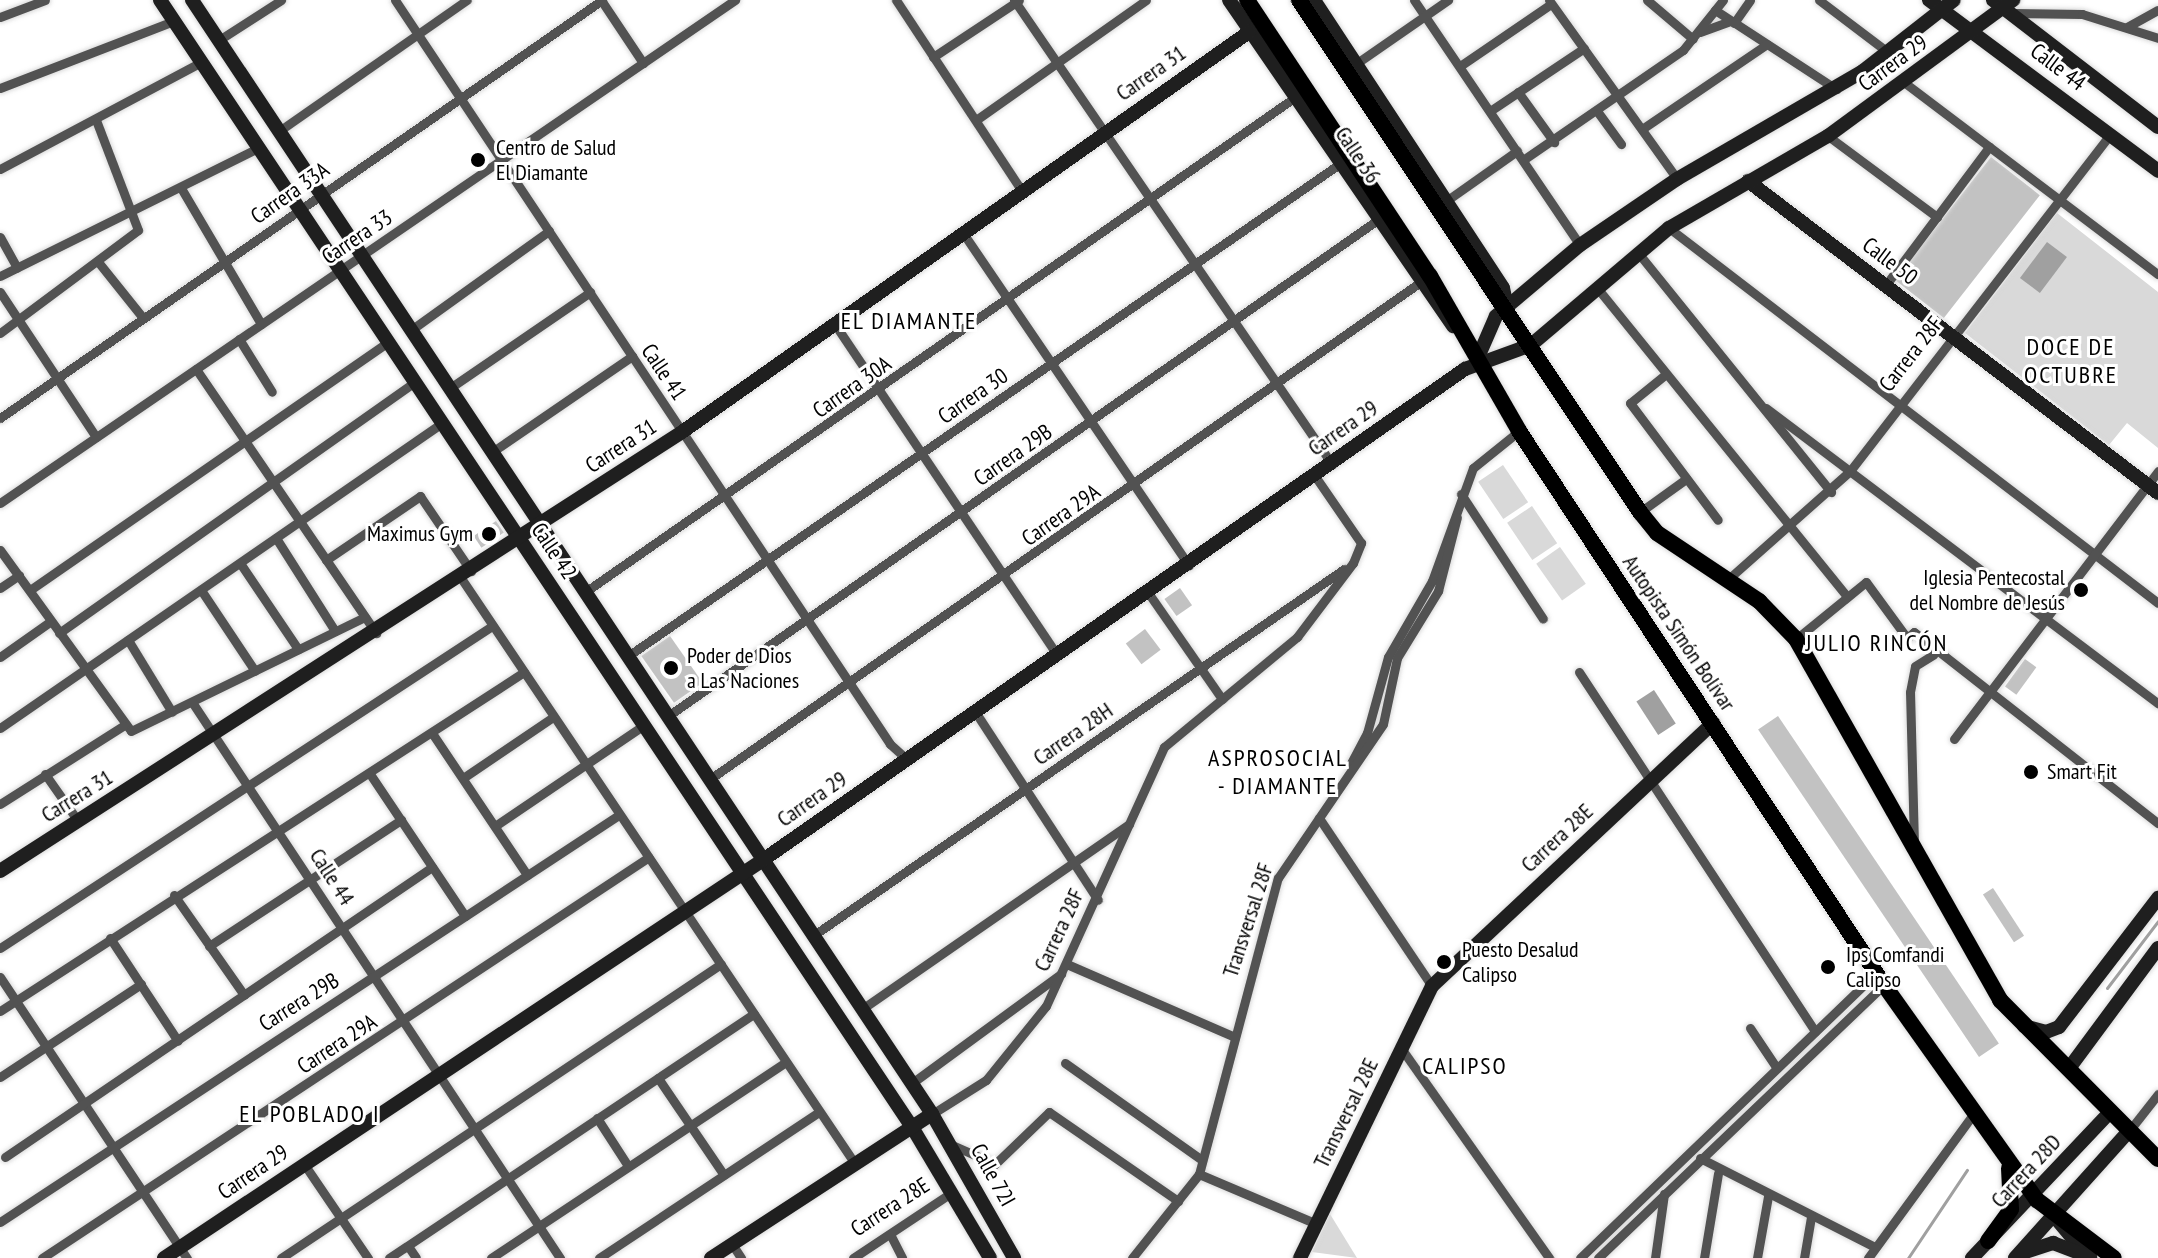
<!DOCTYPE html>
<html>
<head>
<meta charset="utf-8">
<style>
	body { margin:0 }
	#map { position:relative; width:2158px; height:1258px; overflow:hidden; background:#fff; font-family:"PT Sans Narrow",sans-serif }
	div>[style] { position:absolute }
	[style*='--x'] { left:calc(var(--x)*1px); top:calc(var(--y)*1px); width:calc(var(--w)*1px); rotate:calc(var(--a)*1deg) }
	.green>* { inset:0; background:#d9d9d9; transform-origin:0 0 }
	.water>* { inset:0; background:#a0a0a0; transform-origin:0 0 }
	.stream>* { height:3px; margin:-1.5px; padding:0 1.5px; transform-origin:1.5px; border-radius:1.5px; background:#a0a0a0 }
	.building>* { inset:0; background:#c2c2c2; transform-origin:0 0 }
	.roads { filter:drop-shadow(0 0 2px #dbdbdb) drop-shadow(0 0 2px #dbdbdb) }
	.street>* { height:9px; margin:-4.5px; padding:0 4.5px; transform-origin:4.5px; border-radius:4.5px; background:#525252 }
	.secondary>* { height:14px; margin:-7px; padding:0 7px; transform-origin:7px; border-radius:7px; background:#1f1f1f }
	.highway>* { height:16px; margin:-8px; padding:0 8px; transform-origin:8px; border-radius:8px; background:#000 }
	.dots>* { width:22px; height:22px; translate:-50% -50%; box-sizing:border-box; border:4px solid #fff; border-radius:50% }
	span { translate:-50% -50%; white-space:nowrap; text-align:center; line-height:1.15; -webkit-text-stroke:6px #fff; paint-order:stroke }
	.street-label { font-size:22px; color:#000 }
	.poi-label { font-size:22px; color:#000 }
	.left { translate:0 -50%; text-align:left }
	.right { translate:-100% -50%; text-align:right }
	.neighbourhood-label { font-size:24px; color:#000; letter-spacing:2px }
</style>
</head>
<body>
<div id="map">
	<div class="green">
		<div style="clip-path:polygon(2057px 213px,2158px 292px,2158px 448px,2127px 423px,2109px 445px,1965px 333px)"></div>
		<div style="left:1503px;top:465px;width:45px;height:30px;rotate:56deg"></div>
		<div style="left:1532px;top:506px;width:45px;height:30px;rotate:56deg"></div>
		<div style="left:1560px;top:547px;width:45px;height:29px;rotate:55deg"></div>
		<div style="clip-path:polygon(1330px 1214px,1357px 1258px,1312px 1252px)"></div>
	</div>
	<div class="water">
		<div style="left:2047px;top:242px;width:25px;height:45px;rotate:37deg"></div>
		<div style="left:1654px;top:690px;width:40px;height:21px;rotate:57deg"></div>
	</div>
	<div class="stream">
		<div style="--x:2107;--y:988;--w:84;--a:-52.7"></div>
		<div style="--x:1908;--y:1258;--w:106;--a:-56.2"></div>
	</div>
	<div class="building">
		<div style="left:1991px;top:157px;width:62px;height:156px;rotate:38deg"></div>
		<div style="left:496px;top:521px;width:14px;height:27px;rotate:56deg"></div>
		<div style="left:1180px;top:588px;width:21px;height:19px;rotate:55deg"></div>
		<div style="left:1145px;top:629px;width:26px;height:24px;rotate:53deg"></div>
		<div style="left:670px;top:636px;width:57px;height:35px;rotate:55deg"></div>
		<div style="left:2025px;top:659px;width:14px;height:34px;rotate:36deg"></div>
		<div style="left:1778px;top:716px;width:395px;height:24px;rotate:56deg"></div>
		<div style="left:1993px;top:888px;width:57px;height:12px;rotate:57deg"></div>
	</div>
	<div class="roads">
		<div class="street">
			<div style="--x:395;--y:0;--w:894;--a:56.36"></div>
			<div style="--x:890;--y:744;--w:24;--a:42"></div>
			<div style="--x:601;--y:0;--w:76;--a:56.3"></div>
			<div style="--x:896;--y:0;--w:229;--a:56.6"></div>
			<div style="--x:1014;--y:0;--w:563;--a:55.58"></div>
			<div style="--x:1414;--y:0;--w:296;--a:55.9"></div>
			<div style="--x:1549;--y:0;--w:220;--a:54.4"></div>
			<div style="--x:1647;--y:0;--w:60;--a:40.3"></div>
			<div style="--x:1819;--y:0;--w:88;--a:37.1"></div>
			<div style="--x:1715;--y:10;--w:145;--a:33.1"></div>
			<div style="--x:2013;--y:13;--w:69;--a:0.8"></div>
			<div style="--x:2082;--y:14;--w:80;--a:17.5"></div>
			<div style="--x:0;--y:17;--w:48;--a:-20.7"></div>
			<div style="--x:1734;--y:23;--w:28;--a:-55"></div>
			<div style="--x:2127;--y:27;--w:35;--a:-29"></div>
			<div style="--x:1700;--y:32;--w:33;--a:-20"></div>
			<div style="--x:219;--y:40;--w:74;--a:-32.8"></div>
			<div style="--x:933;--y:57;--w:103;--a:-33.5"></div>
			<div style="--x:1357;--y:63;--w:111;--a:-34.7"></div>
			<div style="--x:1460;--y:66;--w:110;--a:-34.3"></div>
			<div style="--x:1905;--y:83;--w:317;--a:37.1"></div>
			<div style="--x:0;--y:88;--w:186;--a:-21.1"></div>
			<div style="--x:1518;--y:92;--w:62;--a:54.2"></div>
			<div style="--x:1490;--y:111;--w:113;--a:-33.8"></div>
			<div style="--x:1597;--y:111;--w:41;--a:54"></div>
			<div style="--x:976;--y:120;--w:208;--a:-35.2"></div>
			<div style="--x:1642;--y:129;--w:151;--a:-34.2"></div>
			<div style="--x:279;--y:131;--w:229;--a:-34.9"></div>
			<div style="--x:1828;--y:136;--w:136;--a:36.6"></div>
			<div style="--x:1523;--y:160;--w:194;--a:-34.5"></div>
			<div style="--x:1683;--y:50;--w:64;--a:-51.3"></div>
			<div style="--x:0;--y:169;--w:228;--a:-28"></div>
			<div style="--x:181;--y:188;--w:158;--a:59.5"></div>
			<div style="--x:1446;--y:201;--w:87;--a:-35.2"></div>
			<div style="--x:1669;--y:228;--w:616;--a:37.48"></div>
			<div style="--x:963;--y:233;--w:402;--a:55.8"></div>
			<div style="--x:0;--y:237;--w:35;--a:61"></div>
			<div style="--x:1639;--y:254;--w:306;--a:51.1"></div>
			<div style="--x:99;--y:263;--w:70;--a:51.3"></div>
			<div style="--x:0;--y:276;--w:288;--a:-26.4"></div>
			<div style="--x:1885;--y:286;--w:174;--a:-53.2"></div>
			<div style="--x:1598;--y:289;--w:396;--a:51"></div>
			<div style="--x:0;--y:292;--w:174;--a:56.5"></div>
			<div style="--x:834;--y:323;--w:401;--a:56.1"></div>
			<div style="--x:411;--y:330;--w:170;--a:-35.7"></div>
			<div style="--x:0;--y:333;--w:172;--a:-36.7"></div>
			<div style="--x:138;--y:230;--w:118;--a:-110.9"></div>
			<div style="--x:239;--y:339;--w:62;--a:58.1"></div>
			<div style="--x:196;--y:369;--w:320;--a:55.7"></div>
			<div style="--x:1666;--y:374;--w:46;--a:141.1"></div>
			<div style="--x:1630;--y:403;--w:146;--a:53.1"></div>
			<div style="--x:450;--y:388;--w:170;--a:-34.4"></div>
			<div style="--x:1766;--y:408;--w:491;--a:37"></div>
			<div style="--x:0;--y:418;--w:733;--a:-34.77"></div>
			<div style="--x:492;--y:452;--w:170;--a:-34.4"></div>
			<div style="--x:1461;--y:494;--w:149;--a:56.7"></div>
			<div style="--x:0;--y:503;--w:891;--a:-34.39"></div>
			<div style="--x:1640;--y:512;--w:57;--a:-35.7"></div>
			<div style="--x:276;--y:538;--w:110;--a:57.6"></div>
			<div style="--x:0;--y:550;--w:223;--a:54.1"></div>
			<div style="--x:131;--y:731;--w:260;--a:-26"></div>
			<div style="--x:326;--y:560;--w:114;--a:-34.2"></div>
			<div style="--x:420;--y:496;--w:91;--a:55.8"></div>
			<div style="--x:240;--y:563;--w:104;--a:56"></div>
			<div style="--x:461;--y:578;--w:706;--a:56.08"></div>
			<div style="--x:1726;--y:581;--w:166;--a:-41.6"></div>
			<div style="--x:1850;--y:471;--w:425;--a:-52.3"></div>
			<div style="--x:0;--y:588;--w:23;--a:-34"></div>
			<div style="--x:30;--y:590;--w:436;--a:-34.7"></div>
			<div style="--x:201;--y:590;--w:97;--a:56.3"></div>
			<div style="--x:585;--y:592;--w:864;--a:-34.87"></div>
			<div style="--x:1149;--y:594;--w:128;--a:55.2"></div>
			<div style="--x:59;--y:633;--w:436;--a:-35.2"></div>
			<div style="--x:1796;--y:639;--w:90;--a:-39.2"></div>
			<div style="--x:1866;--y:582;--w:69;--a:53.8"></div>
			<div style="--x:1907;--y:638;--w:9;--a:-41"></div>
			<div style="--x:1914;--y:632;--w:310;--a:38.1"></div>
			<div style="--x:128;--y:640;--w:84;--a:58.6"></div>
			<div style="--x:628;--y:656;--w:863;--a:-34.67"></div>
			<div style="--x:0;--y:657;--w:62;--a:-35.2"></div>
			<div style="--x:1579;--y:672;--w:430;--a:56.7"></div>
			<div style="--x:192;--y:702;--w:667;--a:56.5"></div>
			<div style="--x:976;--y:713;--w:223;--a:56.9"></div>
			<div style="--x:668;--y:716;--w:864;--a:-34.96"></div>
			<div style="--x:0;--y:728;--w:537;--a:-34.61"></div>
			<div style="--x:432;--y:733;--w:171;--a:56.2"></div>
			<div style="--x:1954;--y:739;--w:337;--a:-52.7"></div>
			<div style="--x:1351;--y:763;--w:34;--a:-62"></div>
			<div style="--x:1367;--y:733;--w:79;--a:-74.6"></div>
			<div style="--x:1388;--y:657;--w:88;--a:-59.9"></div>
			<div style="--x:1432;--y:581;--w:120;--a:-70.1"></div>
			<div style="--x:1473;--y:468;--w:59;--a:-38.8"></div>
			<div style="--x:45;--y:774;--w:57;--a:54.9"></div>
			<div style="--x:370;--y:774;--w:171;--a:56.2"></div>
			<div style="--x:463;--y:778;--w:109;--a:-34.1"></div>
			<div style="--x:710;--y:779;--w:872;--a:-34.97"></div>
			<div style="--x:0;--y:804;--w:146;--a:-32.4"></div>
			<div style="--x:1319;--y:818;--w:202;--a:56.1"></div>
			<div style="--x:495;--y:826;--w:180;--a:-34.1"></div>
			<div style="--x:1914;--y:844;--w:152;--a:-91.5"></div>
			<div style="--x:1910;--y:692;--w:26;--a:-79"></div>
			<div style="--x:1915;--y:666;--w:22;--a:-32"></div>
			<div style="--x:174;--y:895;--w:122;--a:55"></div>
			<div style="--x:814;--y:935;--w:644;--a:-34.63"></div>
			<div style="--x:110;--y:938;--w:123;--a:56.6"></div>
			<div style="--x:209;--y:946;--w:230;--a:-33.3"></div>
			<div style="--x:0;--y:948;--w:588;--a:-33.2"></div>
			<div style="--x:1069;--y:965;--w:178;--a:23.5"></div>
			<div style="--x:0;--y:977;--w:338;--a:56.4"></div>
			<div style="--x:862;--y:1009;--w:325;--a:-34.7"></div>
			<div style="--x:0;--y:1011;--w:624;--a:-32.9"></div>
			<div style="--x:1750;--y:1028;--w:47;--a:56.3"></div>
			<div style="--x:1401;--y:1048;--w:257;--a:54.8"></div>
			<div style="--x:1065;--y:1063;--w:168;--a:35.3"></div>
			<div style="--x:0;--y:1077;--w:169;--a:-33.4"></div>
			<div style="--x:658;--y:1078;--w:117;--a:55.8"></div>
			<div style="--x:912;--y:1083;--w:185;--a:-36.2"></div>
			<div style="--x:932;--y:1114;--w:64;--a:-32.2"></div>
			<div style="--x:986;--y:1080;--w:95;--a:-51"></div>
			<div style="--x:1046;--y:1006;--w:285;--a:-65.5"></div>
			<div style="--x:1164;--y:747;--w:173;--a:-39.6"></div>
			<div style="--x:1297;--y:637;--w:93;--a:-52.9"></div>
			<div style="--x:1353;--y:563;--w:22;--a:-68"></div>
			<div style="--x:1361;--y:543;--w:81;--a:-124.5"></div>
			<div style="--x:597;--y:1118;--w:57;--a:57.1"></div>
			<div style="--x:2129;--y:1131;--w:47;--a:-51.9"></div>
			<div style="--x:950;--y:1144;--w:49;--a:24"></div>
			<div style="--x:995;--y:1164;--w:75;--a:-43.9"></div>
			<div style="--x:1049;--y:1112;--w:157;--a:34.6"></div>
			<div style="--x:5;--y:1157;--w:516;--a:-34.18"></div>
			<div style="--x:1700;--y:1158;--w:194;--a:27"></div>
			<div style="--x:304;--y:1164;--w:114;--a:55.8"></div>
			<div style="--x:1199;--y:1174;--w:128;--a:23"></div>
			<div style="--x:0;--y:1222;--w:741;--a:-33.33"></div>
			<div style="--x:890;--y:1234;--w:27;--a:63"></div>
			<div style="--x:732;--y:1244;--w:17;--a:57"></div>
			<div style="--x:408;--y:1246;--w:14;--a:56"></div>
			<div style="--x:42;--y:1258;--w:727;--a:-33.45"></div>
			<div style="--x:281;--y:1258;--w:529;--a:-33.75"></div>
			<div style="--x:389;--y:1258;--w:439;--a:-33.8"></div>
			<div style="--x:491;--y:1258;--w:354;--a:-33.6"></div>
			<div style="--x:599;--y:1258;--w:264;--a:-33.6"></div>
			<div style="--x:853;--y:1258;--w:118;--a:-33.6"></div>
			<div style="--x:1132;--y:1258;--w:107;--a:-51.4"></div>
			<div style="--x:1199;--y:1174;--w:306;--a:-75.1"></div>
			<div style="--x:1278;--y:878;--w:186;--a:-55.7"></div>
			<div style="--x:1383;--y:724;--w:67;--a:-78"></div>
			<div style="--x:1397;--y:658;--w:79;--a:-58.5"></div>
			<div style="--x:1438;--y:591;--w:76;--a:-75.6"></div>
			<div style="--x:1580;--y:1258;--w:411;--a:-43.9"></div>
			<div style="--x:1598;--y:1258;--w:395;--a:-43.7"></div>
			<div style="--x:1655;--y:1258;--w:65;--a:-82"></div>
			<div style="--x:1704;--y:1258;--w:86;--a:-80.6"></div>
			<div style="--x:1757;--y:1258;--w:63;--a:-79.9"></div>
			<div style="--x:1804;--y:1258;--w:42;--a:-80.3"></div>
			<div style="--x:1868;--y:1258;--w:181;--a:-53.8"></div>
		</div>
		<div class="secondary">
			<div style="--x:160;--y:0;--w:1355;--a:56.29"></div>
			<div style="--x:912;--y:1127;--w:152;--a:59.2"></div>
			<div style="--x:192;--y:0;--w:1337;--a:56.4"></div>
			<div style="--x:932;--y:1114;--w:166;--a:60.3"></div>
			<div style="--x:1229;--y:0;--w:396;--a:55.5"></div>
			<div style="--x:1314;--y:0;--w:344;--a:56.7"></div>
			<div style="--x:1503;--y:288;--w:19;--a:78"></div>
			<div style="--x:1929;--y:0;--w:286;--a:36.7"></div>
			<div style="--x:1993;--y:0;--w:208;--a:37.6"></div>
			<div style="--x:1748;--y:181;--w:515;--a:37.27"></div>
			<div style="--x:1476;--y:362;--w:50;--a:-66.5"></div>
			<div style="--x:1496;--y:316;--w:110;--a:-40.2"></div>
			<div style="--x:1580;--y:245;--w:117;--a:-34.2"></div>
			<div style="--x:1677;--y:179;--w:215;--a:-30.1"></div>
			<div style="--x:1863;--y:71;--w:115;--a:-38"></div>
			<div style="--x:0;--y:871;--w:811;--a:-32.77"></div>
			<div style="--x:682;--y:432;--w:694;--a:-35.2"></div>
			<div style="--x:2024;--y:1026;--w:23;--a:15"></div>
			<div style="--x:2046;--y:1032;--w:14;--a:-21"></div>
			<div style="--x:2059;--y:1027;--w:163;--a:-52.5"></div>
			<div style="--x:2070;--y:1067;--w:148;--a:-53.5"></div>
			<div style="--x:2054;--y:1216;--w:47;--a:50.2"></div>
			<div style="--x:2022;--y:1253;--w:33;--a:-18"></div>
			<div style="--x:2053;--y:1243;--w:40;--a:21"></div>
			<div style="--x:164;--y:1258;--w:719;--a:-33.6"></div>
			<div style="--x:763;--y:860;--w:857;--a:-34.97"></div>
			<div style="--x:1465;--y:369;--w:70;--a:-20"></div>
			<div style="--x:1531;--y:345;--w:181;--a:-40.3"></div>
			<div style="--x:1669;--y:228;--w:184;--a:-30.1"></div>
			<div style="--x:1828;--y:136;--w:230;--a:-36.3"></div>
			<div style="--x:711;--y:1258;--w:264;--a:-33.1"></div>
			<div style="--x:1300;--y:1258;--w:302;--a:-64.1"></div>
			<div style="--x:1432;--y:986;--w:385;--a:-43.1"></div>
			<div style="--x:1972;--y:1258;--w:201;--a:-46.6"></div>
			<div style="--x:2015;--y:1258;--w:171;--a:-48.1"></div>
		</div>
		<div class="highway">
			<div style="--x:1247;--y:0;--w:331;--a:56.5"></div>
			<div style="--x:1430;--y:276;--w:179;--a:60.1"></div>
			<div style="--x:1519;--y:431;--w:663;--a:56.62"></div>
			<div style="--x:1884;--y:985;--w:264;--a:54.6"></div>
			<div style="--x:2037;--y:1200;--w:96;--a:37"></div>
			<div style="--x:1299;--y:0;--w:615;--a:56.34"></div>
			<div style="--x:1640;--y:512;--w:27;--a:51"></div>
			<div style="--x:1657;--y:533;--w:123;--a:33.7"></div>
			<div style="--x:1759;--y:601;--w:53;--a:45.8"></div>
			<div style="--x:1796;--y:639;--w:415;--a:60.5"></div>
			<div style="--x:2000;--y:1000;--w:224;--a:45.2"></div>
			<div style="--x:1988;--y:1241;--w:39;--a:-54"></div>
			<div style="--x:2011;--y:1209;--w:41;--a:-92.8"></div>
		</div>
	</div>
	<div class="dots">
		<div style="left:478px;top:160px;background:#000"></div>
		<div style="left:489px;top:534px;background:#000"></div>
		<div style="left:2081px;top:590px;background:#000"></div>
		<div style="left:671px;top:668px;background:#000"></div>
		<div style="left:2031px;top:772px;background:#000"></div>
		<div style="left:1444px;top:962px;background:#000"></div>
		<div style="left:1828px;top:967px;background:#000"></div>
	</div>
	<div class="street-label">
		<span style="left:1893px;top:63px;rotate:-36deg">Carrera 29</span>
		<span style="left:2058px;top:67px;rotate:37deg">Calle 44</span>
		<span style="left:1151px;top:73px;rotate:-35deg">Carrera 31</span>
		<span style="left:1358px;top:155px;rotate:56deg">Calle 36</span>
		<span style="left:290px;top:193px;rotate:-35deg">Carrera 33A</span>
		<span style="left:357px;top:237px;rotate:-34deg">Carrera 33</span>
		<span style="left:1890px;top:261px;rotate:37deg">Calle 50</span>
		<span style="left:1911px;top:354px;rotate:-52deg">Carrera 28F</span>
		<span style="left:664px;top:372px;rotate:56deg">Calle 41</span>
		<span style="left:852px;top:387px;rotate:-35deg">Carrera 30A</span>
		<span style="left:973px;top:396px;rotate:-35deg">Carrera 30</span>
		<span style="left:1343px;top:428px;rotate:-35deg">Carrera 29</span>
		<span style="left:621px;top:446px;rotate:-33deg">Carrera 31</span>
		<span style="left:1013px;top:455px;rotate:-35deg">Carrera 29B</span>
		<span style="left:1061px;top:515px;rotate:-35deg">Carrera 29A</span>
		<span style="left:554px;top:551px;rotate:56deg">Calle 42</span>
		<span style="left:1679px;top:633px;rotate:56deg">Autopista Simón Bolívar</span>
		<span style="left:1073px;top:734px;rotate:-35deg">Carrera 28H</span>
		<span style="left:77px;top:796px;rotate:-32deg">Carrera 31</span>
		<span style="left:812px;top:799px;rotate:-35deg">Carrera 29</span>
		<span style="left:1557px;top:838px;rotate:-43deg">Carrera 28E</span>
		<span style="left:332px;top:877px;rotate:57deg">Calle 44</span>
		<span style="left:1248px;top:920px;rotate:-72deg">Transversal 28F</span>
		<span style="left:1059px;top:930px;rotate:-65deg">Carrera 28F</span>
		<span style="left:299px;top:1002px;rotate:-32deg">Carrera 29B</span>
		<span style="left:337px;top:1044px;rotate:-33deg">Carrera 29A</span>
		<span style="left:1346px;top:1113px;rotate:-64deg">Transversal 28E</span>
		<span style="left:2026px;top:1171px;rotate:-47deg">Carrera 28D</span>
		<span style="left:253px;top:1172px;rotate:-34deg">Carrera 29</span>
		<span style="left:993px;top:1175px;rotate:61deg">Calle 72I</span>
		<span style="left:890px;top:1207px;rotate:-33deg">Carrera 28E</span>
	</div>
	<div class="poi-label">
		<span class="left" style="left:496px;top:160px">Centro de Salud<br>El Diamante</span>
		<span class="right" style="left:473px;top:534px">Maximus Gym</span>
		<span class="right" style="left:2065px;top:590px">Iglesia Pentecostal<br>del Nombre de Jesús</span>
		<span class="left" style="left:687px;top:668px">Poder de Dios<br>a Las Naciones</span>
		<span class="left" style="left:2047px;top:772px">Smart Fit</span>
		<span class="left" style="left:1462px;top:962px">Puesto Desalud<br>Calipso</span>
		<span class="left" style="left:1846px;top:967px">Ips Comfandi<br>Calipso</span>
	</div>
	<div class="neighbourhood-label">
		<span style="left:909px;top:321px">EL DIAMANTE</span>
		<span style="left:2071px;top:361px">DOCE DE<br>OCTUBRE</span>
		<span style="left:1877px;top:643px">JULIO RINCÓN</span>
		<span style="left:1278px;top:772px">ASPROSOCIAL<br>- DIAMANTE</span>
		<span style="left:1465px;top:1066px">CALIPSO</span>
		<span style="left:310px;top:1114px">EL POBLADO I</span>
	</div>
</div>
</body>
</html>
